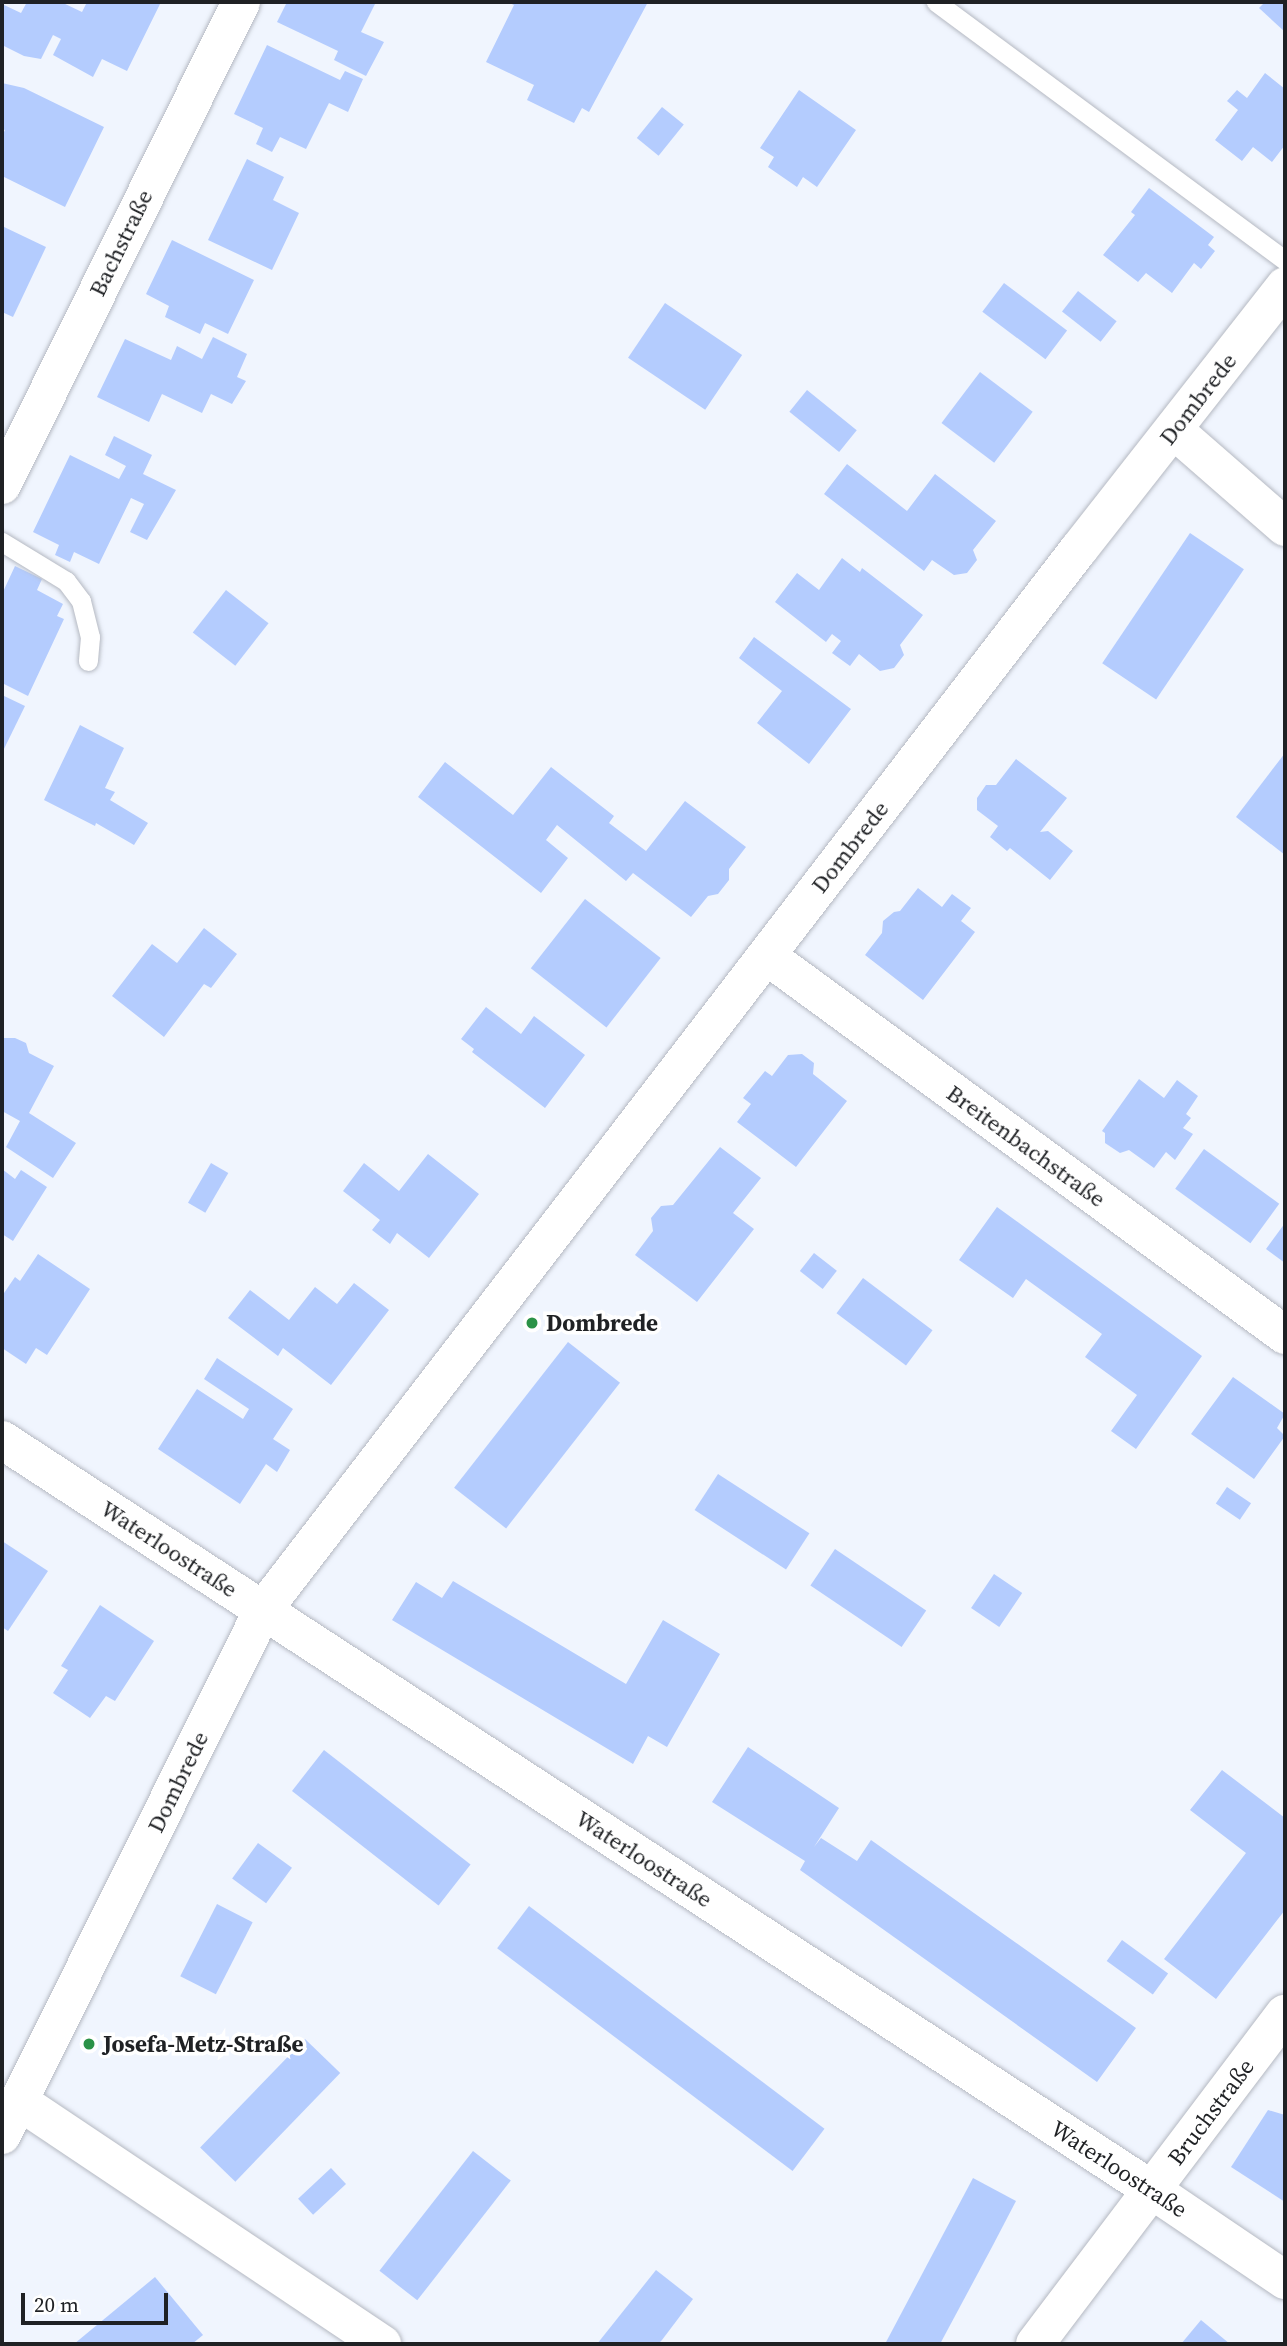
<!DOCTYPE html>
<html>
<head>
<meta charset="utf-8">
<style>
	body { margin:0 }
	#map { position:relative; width:1287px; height:2346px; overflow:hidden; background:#f0f5fe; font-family:"Source Serif 4",serif }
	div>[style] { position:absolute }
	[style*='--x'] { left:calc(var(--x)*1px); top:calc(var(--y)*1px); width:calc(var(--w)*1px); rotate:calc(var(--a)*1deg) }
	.building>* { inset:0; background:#b4ccfe; transform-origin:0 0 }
	.roads { filter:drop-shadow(0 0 2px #b5b9c2) drop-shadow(0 0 2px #b5b9c2) }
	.lane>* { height:19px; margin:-9.5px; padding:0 9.5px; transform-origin:9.5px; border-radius:9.5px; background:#fff }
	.street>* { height:38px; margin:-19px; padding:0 19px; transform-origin:19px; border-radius:19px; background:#fff }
	.dots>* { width:19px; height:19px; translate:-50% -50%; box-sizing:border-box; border:4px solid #fff; border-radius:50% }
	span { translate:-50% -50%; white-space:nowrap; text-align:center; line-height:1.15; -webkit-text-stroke:7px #fff; paint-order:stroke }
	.street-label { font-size:23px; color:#1f2124 }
	.poi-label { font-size:23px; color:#1f2124; font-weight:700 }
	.left { translate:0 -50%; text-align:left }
	.frame { position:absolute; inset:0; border:4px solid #1f2124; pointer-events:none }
	.scale { position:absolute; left:21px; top:2293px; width:147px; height:32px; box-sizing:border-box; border:4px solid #1f2124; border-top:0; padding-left:9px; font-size:21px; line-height:24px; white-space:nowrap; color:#1f2124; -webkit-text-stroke:5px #fff; paint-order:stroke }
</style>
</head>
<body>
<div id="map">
	<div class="building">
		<div style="clip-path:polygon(27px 2px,61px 2px,82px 12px,87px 2px,161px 2px,127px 71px,102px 59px,93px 77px,53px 55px,61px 39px,53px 35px,41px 59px,24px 56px,2px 45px,2px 4px,21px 13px)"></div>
		<div style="clip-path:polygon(287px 2px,376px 2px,361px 32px,384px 42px,366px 76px,334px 60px,338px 51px,277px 22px)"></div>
		<div style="clip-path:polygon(507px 2px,648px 2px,589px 112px,582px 108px,574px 123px,527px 100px,534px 85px,486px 62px,514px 5px)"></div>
		<div style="clip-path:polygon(1265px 2px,1285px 2px,1285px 32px,1259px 8px)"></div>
		<div style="clip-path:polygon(267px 45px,340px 80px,345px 71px,363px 79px,348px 112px,329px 103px,306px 149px,280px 137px,272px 152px,256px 144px,263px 128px,234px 114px)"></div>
		<div style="clip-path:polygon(1265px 73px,1285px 89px,1285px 145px,1272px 162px,1253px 147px,1242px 161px,1215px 140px,1238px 110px,1227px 101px,1237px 90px,1247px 98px)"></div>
		<div style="clip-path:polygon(2px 83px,24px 88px,104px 127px,65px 207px,2px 176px,2px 136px,5px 130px,2px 129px)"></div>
		<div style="clip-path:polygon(799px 90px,856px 130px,817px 187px,803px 177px,797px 187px,768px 167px,774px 157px,760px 148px)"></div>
		<div style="left:662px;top:107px;width:28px;height:40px;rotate:39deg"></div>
		<div style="clip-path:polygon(247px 159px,284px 177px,273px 200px,299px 213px,272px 270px,208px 240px)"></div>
		<div style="clip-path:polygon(1149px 188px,1214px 237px,1208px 245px,1215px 251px,1201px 269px,1194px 263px,1172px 293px,1146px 273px,1138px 282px,1103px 255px,1135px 215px,1131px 212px)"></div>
		<div style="clip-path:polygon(2px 226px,46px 247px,13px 317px,2px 312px)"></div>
		<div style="clip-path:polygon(172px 240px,254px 280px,228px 334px,205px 323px,200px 334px,165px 317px,169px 306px,146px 294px)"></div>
		<div style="left:1004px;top:283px;width:79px;height:36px;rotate:37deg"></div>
		<div style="left:1078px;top:291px;width:49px;height:26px;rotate:38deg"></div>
		<div style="left:665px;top:303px;width:93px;height:66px;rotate:34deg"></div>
		<div style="clip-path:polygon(213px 337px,247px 354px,237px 377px,246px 381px,232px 404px,211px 394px,202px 413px,162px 394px,149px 422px,97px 397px,125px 339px,171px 360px,177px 346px,202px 359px)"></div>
		<div style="left:980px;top:372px;width:66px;height:64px;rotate:37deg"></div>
		<div style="left:807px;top:390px;width:64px;height:28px;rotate:39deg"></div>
		<div style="clip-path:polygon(114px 436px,152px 455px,143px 474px,176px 490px,147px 540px,130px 532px,144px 504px,131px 498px,99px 564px,74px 552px,70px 562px,55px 555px,59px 545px,33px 532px,70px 455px,119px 479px,126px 466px,105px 455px)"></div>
		<div style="clip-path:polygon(847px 464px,907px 511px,935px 474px,996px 521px,973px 550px,977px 560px,967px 573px,954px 575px,932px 560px,924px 571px,824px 494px)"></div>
		<div style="left:1190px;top:533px;width:65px;height:157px;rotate:34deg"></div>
		<div style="clip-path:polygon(842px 558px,860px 572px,862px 568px,923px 615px,900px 645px,904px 655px,894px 668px,880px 671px,859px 654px,850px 666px,832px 653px,841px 641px,832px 634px,826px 642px,775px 602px,797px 573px,819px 590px)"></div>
		<div style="clip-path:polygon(15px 566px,42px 579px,37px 590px,63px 604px,57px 616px,64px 619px,28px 696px,2px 683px,2px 594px)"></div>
		<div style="left:226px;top:590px;width:54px;height:54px;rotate:38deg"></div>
		<div style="clip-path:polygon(754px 637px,851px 709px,809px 764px,757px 723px,782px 691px,739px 658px)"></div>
		<div style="clip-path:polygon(2px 695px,25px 706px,2px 753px)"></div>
		<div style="clip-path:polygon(80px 725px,124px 748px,105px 788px,115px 792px,110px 800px,148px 823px,134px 845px,96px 823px,95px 826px,44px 800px)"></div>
		<div style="clip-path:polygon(1285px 753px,1285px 855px,1236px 817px)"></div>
		<div style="clip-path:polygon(1016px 759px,1067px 798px,1040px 832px,1048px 831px,1073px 851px,1050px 880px,1010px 848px,1007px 851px,990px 837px,998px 826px,977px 810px,977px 798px,986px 785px,996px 785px)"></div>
		<div style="clip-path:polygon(445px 762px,513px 815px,551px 767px,614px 816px,609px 823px,646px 851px,685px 801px,746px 847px,729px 869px,729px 880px,718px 894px,708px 896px,691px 917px,633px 873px,626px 881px,557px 825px,546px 840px,568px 858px,541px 893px,418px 797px)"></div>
		<div style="clip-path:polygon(918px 888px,942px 907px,952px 894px,971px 908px,961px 921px,975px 932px,923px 1000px,865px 955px,882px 933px,883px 921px,894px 912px,900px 911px)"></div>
		<div style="left:585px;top:899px;width:96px;height:88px;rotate:38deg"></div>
		<div style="clip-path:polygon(204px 928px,237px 954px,211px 988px,204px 984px,164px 1037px,112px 996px,152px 944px,177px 963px)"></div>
		<div style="clip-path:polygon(486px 1007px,521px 1034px,534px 1016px,585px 1055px,545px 1108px,472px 1052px,474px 1049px,461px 1039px)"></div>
		<div style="clip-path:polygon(2px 1038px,15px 1038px,26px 1043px,29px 1053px,54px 1066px,29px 1113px,76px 1143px,53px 1178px,6px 1147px,20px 1121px,2px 1111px)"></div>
		<div style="clip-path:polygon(802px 1054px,814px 1063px,813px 1074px,847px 1101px,796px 1167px,737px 1122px,751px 1104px,743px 1098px,765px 1071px,772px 1076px,788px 1055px)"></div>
		<div style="clip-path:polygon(1139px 1079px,1164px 1098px,1177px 1080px,1198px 1096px,1186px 1114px,1191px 1118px,1183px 1128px,1193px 1134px,1175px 1160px,1166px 1152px,1154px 1168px,1129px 1150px,1120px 1153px,1105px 1143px,1105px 1133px,1102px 1131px)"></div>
		<div style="clip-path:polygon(720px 1147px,761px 1178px,733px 1213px,754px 1229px,697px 1302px,635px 1255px,653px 1231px,651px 1218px,661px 1206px,673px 1205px)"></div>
		<div style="left:1204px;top:1149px;width:93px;height:49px;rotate:36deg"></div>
		<div style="clip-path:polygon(428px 1154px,479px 1194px,429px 1258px,397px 1233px,390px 1244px,372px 1230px,380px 1220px,343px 1191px,364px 1163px,399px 1191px)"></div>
		<div style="left:211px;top:1163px;width:20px;height:46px;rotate:30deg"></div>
		<div style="clip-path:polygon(2px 1169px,15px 1179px,21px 1170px,47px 1187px,13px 1241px,2px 1234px)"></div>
		<div style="clip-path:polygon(997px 1207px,1202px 1356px,1136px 1449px,1111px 1431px,1137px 1395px,1085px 1357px,1102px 1334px,1026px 1279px,1013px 1298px,959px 1260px)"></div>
		<div style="clip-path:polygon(1285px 1223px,1285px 1263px,1266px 1249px)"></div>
		<div style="left:814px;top:1253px;width:29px;height:23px;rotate:38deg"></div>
		<div style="clip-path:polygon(38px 1254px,90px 1289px,47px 1355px,36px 1348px,26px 1364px,2px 1348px,2px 1296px,15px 1277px,20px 1281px)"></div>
		<div style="left:863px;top:1278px;width:87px;height:44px;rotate:37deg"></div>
		<div style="clip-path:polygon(354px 1283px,389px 1310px,331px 1385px,283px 1348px,278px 1356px,228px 1318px,250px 1290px,289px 1320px,315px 1287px,337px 1304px)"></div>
		<div style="left:568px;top:1342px;width:66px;height:185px;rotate:38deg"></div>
		<div style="clip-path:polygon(217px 1358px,293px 1409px,273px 1439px,290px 1450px,277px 1472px,266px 1464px,240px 1504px,158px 1449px,197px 1389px,243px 1419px,249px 1409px,204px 1379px)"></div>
		<div style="clip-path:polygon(1233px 1377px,1285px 1414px,1277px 1428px,1285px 1436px,1254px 1479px,1191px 1434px)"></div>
		<div style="left:718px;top:1474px;width:109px;height:43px;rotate:33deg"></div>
		<div style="left:1227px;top:1487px;width:29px;height:20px;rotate:34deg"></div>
		<div style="clip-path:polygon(2px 1541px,48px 1571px,8px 1631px,2px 1627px)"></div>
		<div style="left:835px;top:1549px;width:110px;height:44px;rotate:34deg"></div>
		<div style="left:994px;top:1574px;width:34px;height:41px;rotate:34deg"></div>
		<div style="clip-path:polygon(453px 1581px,626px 1684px,663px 1620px,720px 1654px,667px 1747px,648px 1736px,633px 1764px,392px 1620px,416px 1582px,442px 1598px)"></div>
		<div style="clip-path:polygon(100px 1605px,154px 1641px,115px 1701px,106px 1696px,90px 1718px,53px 1693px,68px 1670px,61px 1666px)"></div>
		<div style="clip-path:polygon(748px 1747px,839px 1808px,814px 1847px,821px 1838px,857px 1861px,871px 1840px,1136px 2028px,1097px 2082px,800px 1870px,805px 1861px,712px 1802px)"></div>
		<div style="left:324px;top:1750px;width:186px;height:52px;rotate:38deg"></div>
		<div style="clip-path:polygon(1222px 1770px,1285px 1818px,1285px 1910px,1216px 1999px,1164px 1959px,1246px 1853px,1190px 1810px)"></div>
		<div style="left:258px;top:1843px;width:42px;height:44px;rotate:36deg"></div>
		<div style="left:217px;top:1904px;width:40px;height:81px;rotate:27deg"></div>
		<div style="left:529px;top:1906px;width:370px;height:53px;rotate:37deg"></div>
		<div style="left:1122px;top:1940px;width:57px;height:26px;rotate:36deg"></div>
		<div style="left:305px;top:2039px;width:49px;height:151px;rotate:44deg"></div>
		<div style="clip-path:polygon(1268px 2110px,1285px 2115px,1285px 2202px,1231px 2167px)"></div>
		<div style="left:473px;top:2151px;width:48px;height:152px;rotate:38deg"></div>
		<div style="left:331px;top:2168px;width:22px;height:45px;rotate:47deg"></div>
		<div style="clip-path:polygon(973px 2178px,1016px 2201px,992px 2247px,940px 2344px,885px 2344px)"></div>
		<div style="clip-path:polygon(656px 2270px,693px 2299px,662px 2340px,658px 2344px,597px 2344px)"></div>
		<div style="clip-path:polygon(155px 2277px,203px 2335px,192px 2344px,74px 2344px)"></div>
		<div style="clip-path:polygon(1201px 2320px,1230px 2344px,1181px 2344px)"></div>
	</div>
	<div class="roads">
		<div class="lane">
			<div style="--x:936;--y:2;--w:434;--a:36.5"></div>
			<div style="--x:2;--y:542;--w:75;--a:31.4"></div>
			<div style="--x:66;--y:581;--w:25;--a:53"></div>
			<div style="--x:81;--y:601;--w:37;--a:76"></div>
			<div style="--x:90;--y:637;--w:24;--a:95"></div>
		</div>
		<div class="street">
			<div style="--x:1175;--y:431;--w:146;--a:41.1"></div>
			<div style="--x:2;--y:485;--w:539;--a:-63.67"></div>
			<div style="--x:767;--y:956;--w:642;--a:36.19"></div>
			<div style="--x:2;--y:1440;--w:1373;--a:33.11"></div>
			<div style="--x:1152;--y:2190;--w:161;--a:34.1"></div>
			<div style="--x:19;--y:2101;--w:437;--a:33.8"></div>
			<div style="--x:2;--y:2135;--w:586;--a:-63.57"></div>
			<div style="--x:263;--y:1610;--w:1338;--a:-52.44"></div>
			<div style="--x:1079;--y:549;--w:334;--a:-51.9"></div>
			<div style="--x:1035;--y:2344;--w:414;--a:-52.9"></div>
		</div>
	</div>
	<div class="dots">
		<div style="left:532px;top:1323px;background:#2b9247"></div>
		<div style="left:89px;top:2044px;background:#2b9247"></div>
	</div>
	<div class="street-label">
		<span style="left:121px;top:243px;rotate:-64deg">Bachstraße</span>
		<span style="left:1198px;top:399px;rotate:-52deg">Dombrede</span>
		<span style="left:850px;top:847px;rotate:-52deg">Dombrede</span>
		<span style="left:1026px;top:1146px;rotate:36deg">Breitenbachstraße</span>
		<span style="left:169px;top:1549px;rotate:33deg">Waterloostraße</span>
		<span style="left:178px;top:1782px;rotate:-64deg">Dombrede</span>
		<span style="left:644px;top:1859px;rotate:33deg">Waterloostraße</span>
		<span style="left:1211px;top:2112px;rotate:-53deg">Bruchstraße</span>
		<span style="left:1119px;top:2169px;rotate:33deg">Waterloostraße</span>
	</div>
	<div class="poi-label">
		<span class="left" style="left:546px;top:1323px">Dombrede</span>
		<span class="left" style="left:103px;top:2044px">Josefa-Metz-Straße</span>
	</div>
	<div class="frame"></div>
	<div class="scale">20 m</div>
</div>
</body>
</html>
